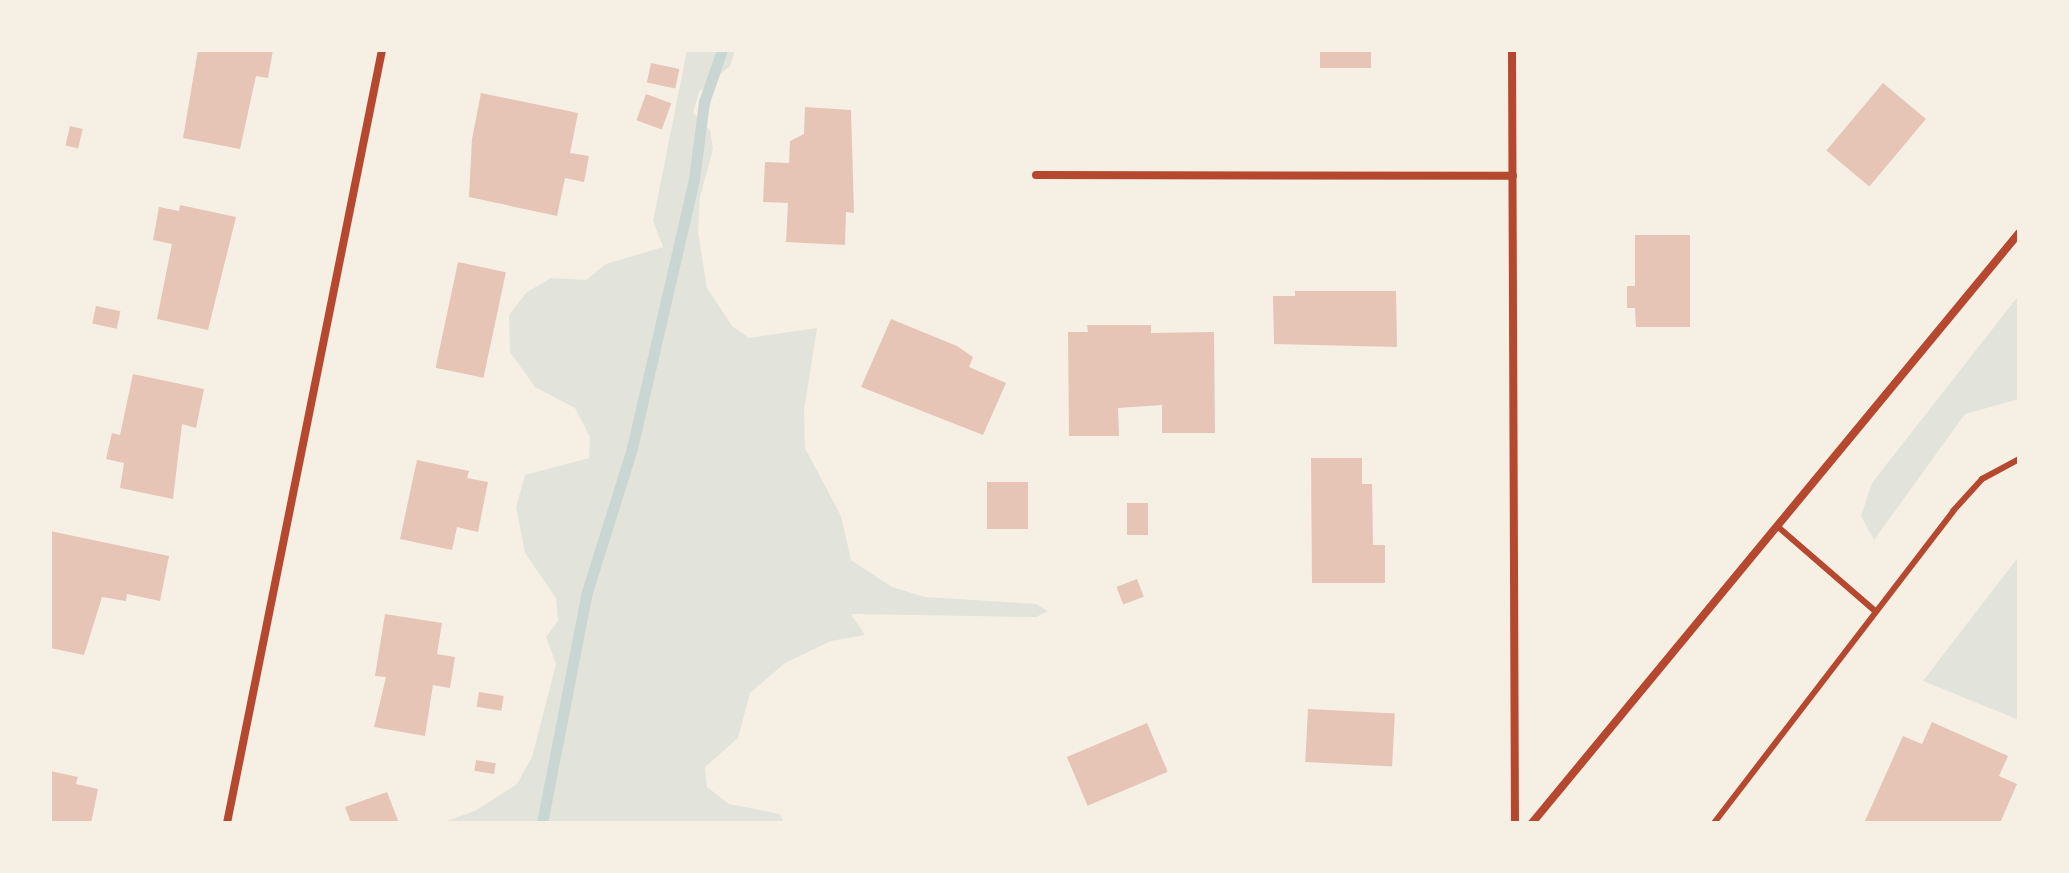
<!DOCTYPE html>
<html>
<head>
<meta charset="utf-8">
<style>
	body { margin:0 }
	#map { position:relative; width:2069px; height:873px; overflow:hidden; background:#f6efe4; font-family:Signika,sans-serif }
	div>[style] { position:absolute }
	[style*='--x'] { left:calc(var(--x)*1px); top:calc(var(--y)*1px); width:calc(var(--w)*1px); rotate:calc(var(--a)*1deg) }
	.green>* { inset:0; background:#e2e4dc }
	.stream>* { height:11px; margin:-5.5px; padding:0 5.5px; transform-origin:5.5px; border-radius:5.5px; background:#c9d6d2 }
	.building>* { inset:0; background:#e6c5b7; transform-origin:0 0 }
	.service>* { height:6px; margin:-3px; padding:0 3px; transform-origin:3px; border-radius:3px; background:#b5482f }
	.minor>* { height:8px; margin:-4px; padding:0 4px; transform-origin:4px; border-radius:4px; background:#b5482f }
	span { translate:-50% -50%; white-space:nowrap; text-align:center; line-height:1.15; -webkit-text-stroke:7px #f6efe4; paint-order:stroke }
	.frame { position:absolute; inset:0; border:52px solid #f6efe4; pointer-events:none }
</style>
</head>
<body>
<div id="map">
	<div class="green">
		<div style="clip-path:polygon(687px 50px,735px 50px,730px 66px,699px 92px,693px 113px,710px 130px,713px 149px,700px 197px,698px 232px,707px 288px,732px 326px,749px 338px,817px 328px,804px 411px,805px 448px,841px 516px,851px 560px,892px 587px,925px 597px,1036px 604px,1048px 611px,1036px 617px,851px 614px,865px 635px,831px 641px,785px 663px,750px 693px,738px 738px,705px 767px,707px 787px,729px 804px,780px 814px,784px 823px,441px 823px,475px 811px,517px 784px,532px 757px,556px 664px,546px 637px,558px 621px,556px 598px,525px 553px,516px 507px,525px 475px,589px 458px,590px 437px,575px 408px,535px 387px,510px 352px,509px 315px,527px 292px,551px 278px,586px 280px,606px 264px,663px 247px,653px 221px)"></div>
		<div style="clip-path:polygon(2019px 295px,2019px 399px,1965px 414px,1874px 540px,1861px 516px,1872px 483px)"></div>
		<div style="clip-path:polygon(2019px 556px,2019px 720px,1923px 681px)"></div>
	</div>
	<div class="stream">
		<div style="--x:542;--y:823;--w:235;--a:-79"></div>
		<div style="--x:587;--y:592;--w:151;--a:-72.6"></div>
		<div style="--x:632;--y:448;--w:276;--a:-77"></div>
		<div style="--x:694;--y:179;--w:78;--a:-82.6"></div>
		<div style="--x:704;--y:102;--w:55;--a:-70.9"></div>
	</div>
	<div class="building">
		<div style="clip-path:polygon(198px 50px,273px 50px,268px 78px,256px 76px,240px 149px,183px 138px)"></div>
		<div style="left:1320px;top:50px;width:51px;height:18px"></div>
		<div style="left:651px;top:63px;width:29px;height:20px;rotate:12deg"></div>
		<div style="left:1883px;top:83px;width:56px;height:88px;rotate:40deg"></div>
		<div style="clip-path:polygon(481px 93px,578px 113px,570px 153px,589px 156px,584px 182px,565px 178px,557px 216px,469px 197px,472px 139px)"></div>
		<div style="left:646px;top:94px;width:27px;height:28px;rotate:20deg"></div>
		<div style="clip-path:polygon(805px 107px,851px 110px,854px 213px,846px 212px,845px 245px,786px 242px,788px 203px,763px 202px,765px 162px,789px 163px,790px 141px,804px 134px)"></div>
		<div style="left:70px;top:126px;width:13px;height:20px;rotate:13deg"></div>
		<div style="clip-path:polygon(180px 205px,236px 217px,208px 330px,157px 319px,172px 244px,153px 240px,159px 207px,179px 211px)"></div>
		<div style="clip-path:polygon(1635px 235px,1690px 235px,1690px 327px,1636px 327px,1635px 308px,1627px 308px,1627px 286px,1635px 286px)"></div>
		<div style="left:458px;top:262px;width:49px;height:108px;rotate:12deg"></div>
		<div style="clip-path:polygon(1295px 291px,1396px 291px,1397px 347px,1274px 344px,1273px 296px,1295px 296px)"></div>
		<div style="left:96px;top:306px;width:25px;height:18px;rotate:12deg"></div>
		<div style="clip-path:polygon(891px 319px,957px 346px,973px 357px,969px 367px,1006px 383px,983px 435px,861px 387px)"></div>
		<div style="clip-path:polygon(1087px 325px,1151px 325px,1151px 333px,1214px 332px,1215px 433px,1162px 433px,1162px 405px,1118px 408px,1119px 436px,1069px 436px,1068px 332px,1088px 332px)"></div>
		<div style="clip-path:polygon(133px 374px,204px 389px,196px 428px,182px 424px,173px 499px,120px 488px,124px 463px,106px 459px,112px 433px,120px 435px)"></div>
		<div style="clip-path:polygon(1311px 458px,1362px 458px,1362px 484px,1372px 484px,1373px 545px,1385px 545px,1385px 583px,1312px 583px)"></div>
		<div style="clip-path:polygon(417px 460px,469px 471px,467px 478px,488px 482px,478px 532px,457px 527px,452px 550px,400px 539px)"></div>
		<div style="left:987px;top:482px;width:41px;height:47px"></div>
		<div style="left:1127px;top:503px;width:21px;height:32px"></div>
		<div style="clip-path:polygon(50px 531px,169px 556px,160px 601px,127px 594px,126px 601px,102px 597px,84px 655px,50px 648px)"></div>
		<div style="left:1137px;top:579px;width:19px;height:22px;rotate:69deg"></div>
		<div style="clip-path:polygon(385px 614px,442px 623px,437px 654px,455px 657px,450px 688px,433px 685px,425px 736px,374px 727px,386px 677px,375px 676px)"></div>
		<div style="left:479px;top:692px;width:25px;height:15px;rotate:9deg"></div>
		<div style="left:1308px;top:709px;width:87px;height:53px;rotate:3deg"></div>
		<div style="clip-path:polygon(1932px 722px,2008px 756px,1999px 776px,2017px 784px,2000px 823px,1864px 823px,1903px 736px,1922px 744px)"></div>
		<div style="left:1147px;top:723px;width:53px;height:87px;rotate:67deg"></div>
		<div style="left:476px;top:760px;width:20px;height:11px;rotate:9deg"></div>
		<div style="clip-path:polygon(50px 771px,78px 777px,76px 784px,98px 789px,91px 823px,50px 823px)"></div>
		<div style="clip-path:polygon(387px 792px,399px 823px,351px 823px,345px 807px)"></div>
	</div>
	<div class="service">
		<div style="--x:1777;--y:526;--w:130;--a:40.9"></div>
		<div style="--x:1714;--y:823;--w:393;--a:-52.5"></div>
		<div style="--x:1953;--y:511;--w:43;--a:-47.8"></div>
		<div style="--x:1982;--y:479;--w:42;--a:-28.4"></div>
	</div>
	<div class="minor">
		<div style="--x:1512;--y:50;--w:773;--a:89.78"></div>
		<div style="--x:1036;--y:175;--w:477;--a:0.1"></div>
		<div style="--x:227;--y:823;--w:788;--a:-78.66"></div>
		<div style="--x:1532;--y:823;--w:765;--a:-50.46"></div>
	</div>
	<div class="frame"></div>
</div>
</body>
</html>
